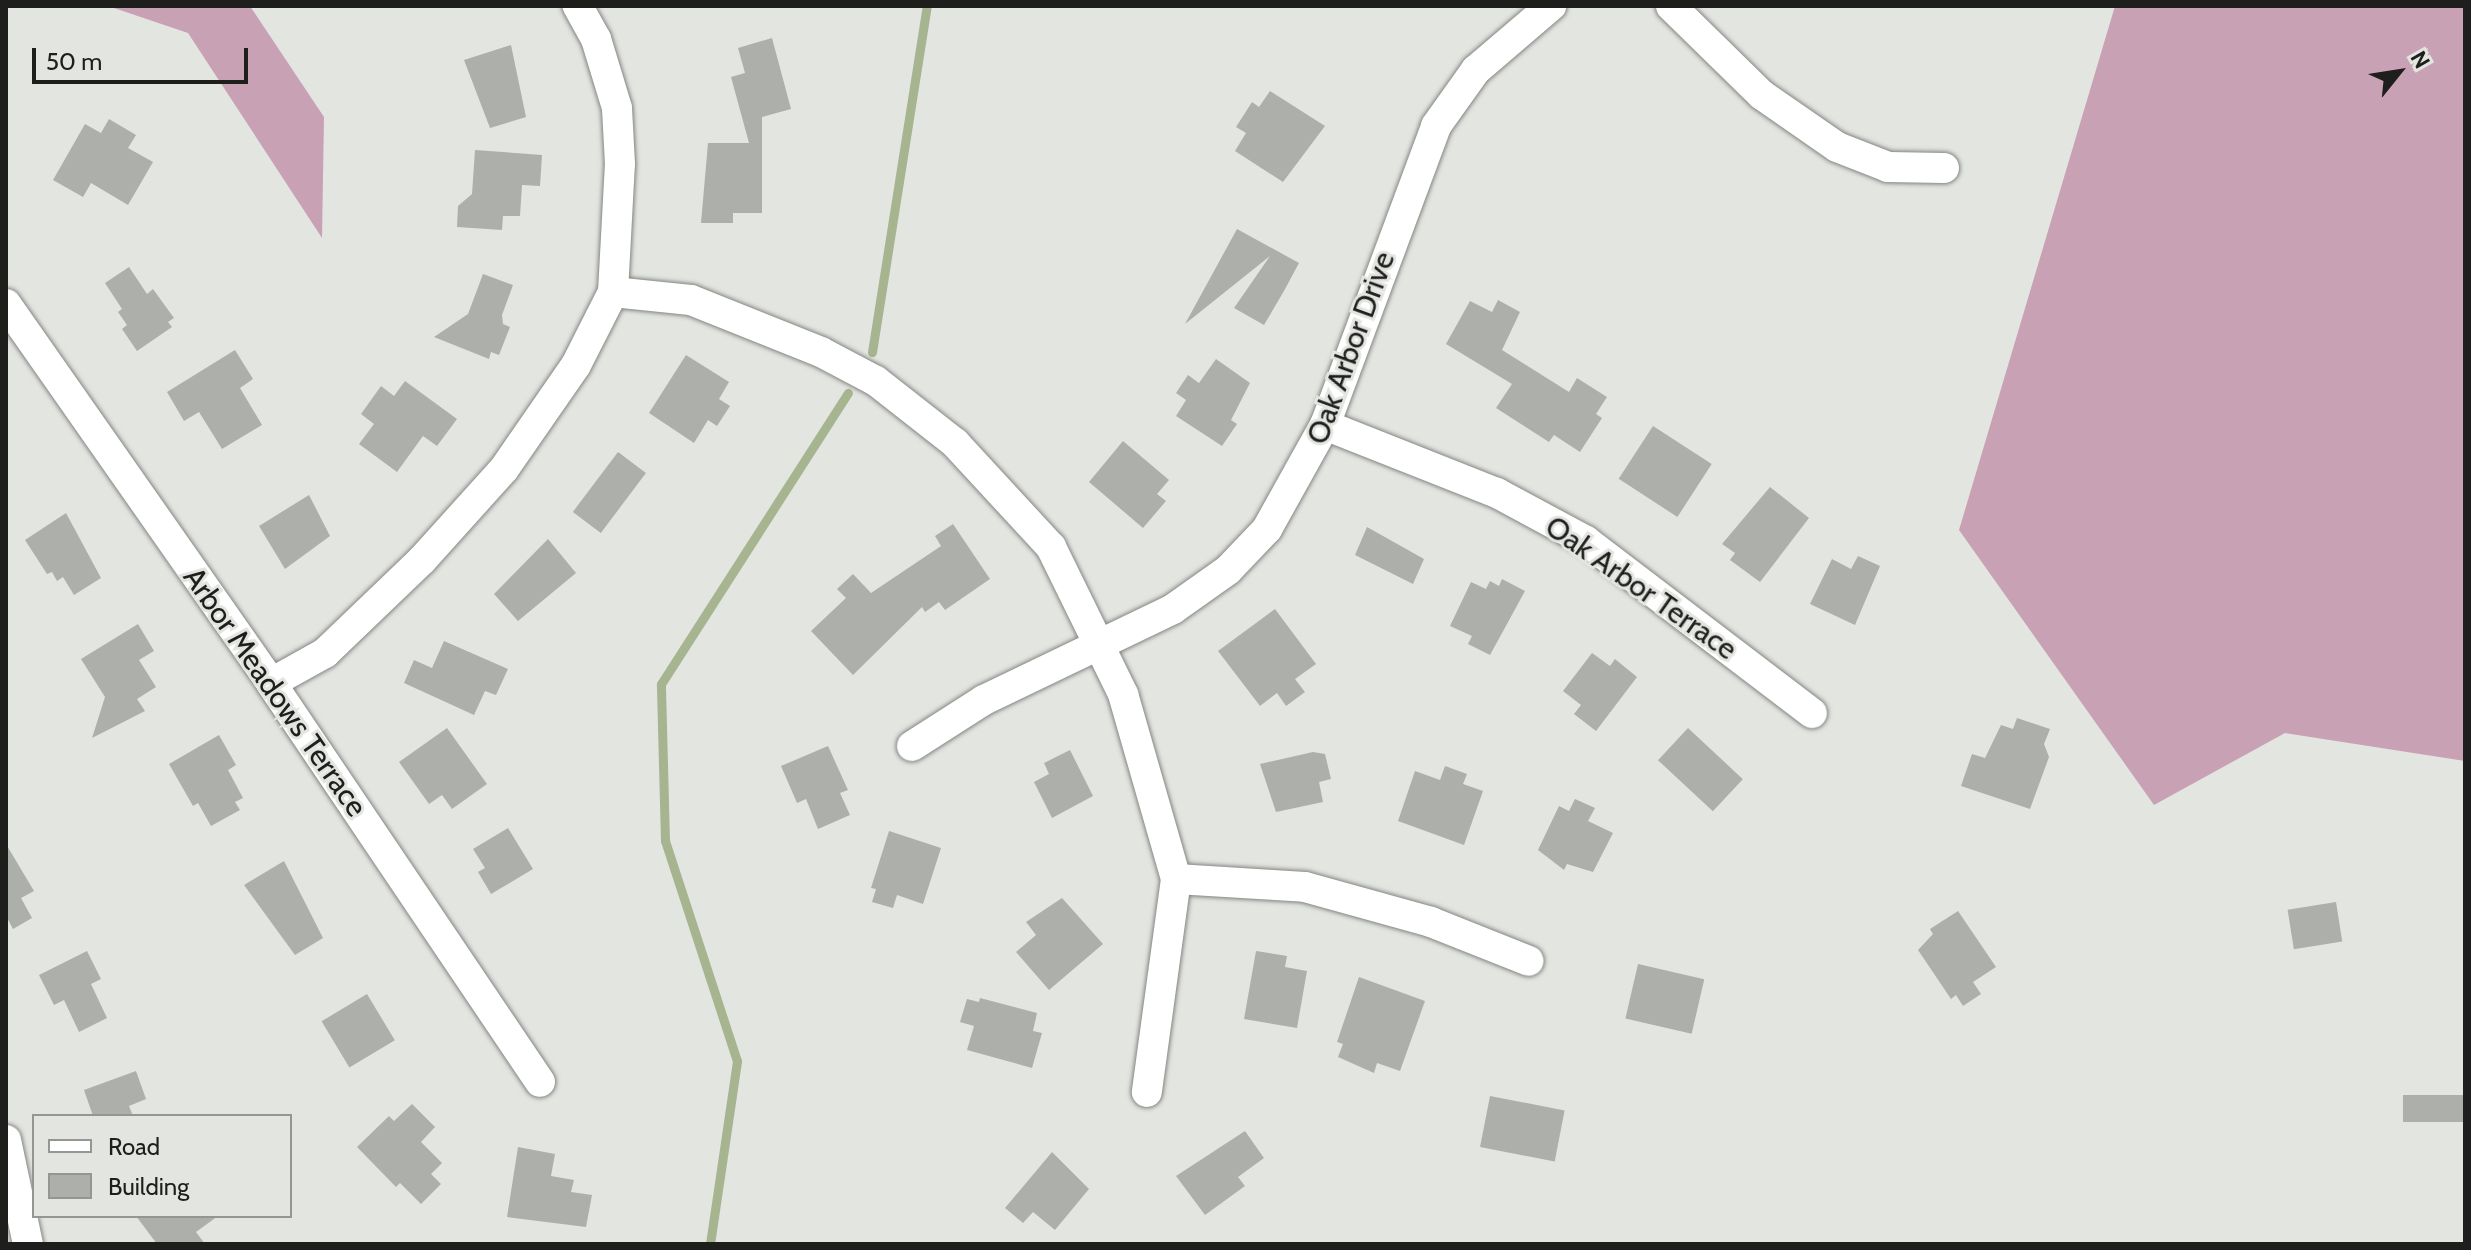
<!DOCTYPE html>
<html>
<head>
<meta charset="utf-8">
<style>
	body { margin:0 }
	#map { position:relative; width:2471px; height:1250px; overflow:hidden; background:#e3e5e1; font-family:Cabin,sans-serif }
	div>[style] { position:absolute }
	[style*='--x'] { left:calc(var(--x)*1px); top:calc(var(--y)*1px); width:calc(var(--w)*1px); rotate:calc(var(--a)*1deg) }
	.forest>* { inset:0; background:#c9a1b5 }
	.stream>* { height:9px; margin:-4.5px; padding:0 4.5px; transform-origin:4.5px; border-radius:4.5px; background:#a6b48f }
	.building>* { inset:0; background:#adafab; transform-origin:0 0 }
	.roads { filter:drop-shadow(0 0 2px #848682) drop-shadow(0 0 2px #848682) }
	.street>* { height:30px; margin:-15px; padding:0 15px; transform-origin:15px; border-radius:15px; background:#fff }
	span { translate:-50% -50%; white-space:nowrap; text-align:center; line-height:1.15; -webkit-text-stroke:6px #e3e5e1; paint-order:stroke }
	.street-label { font-size:30px; color:#1e1f1d }
	.frame { position:absolute; inset:0; border:8px solid #1e1f1d; pointer-events:none }
	.legend { position:absolute; left:32px; top:1114px; width:260px; height:104px; box-sizing:border-box; background:#e3e5e1; border:2px solid #949693; margin:0; padding:10px 14px; list-style:none; font-size:24px; color:#1e1f1d }
	.legend li { display:flex; align-items:center; gap:16px; height:40px }
	.legend b { width:40px; border:2px solid #949693 }
	.north { position:absolute; left:2359px; top:32px; width:80px; height:80px; -webkit-text-stroke:6px #e3e5e1; paint-order:stroke; rotate:60deg; font-size:22px; font-weight:700; line-height:32px; text-align:center; color:#1e1f1d }
	.north::after { content:''; display:block; margin:auto; width:28px; height:36px; background:#1e1f1d; clip-path:polygon(50% 0,100% 100%,50% 72%,0 100%) }
	.scale { position:absolute; left:32px; top:48px; width:216px; height:36px; box-sizing:border-box; border:4px solid #1e1f1d; border-top:0; padding-left:10px; font-size:24px; line-height:28px; white-space:nowrap; color:#1e1f1d; -webkit-text-stroke:6px #e3e5e1; paint-order:stroke }
</style>
</head>
<body>
<div id="map">
	<div class="forest">
		<div style="clip-path:polygon(108px 6px,250px 6px,324px 117px,322px 238px,188px 33px)"></div>
		<div style="clip-path:polygon(2115px 6px,2465px 6px,2465px 761px,2285px 733px,2154px 805px,1959px 530px)"></div>
	</div>
	<div class="stream">
		<div style="--x:872;--y:352;--w:350;--a:-81"></div>
		<div style="--x:710;--y:1244;--w:185;--a:-81.6"></div>
		<div style="--x:737;--y:1061;--w:231;--a:-108.1"></div>
		<div style="--x:665;--y:841;--w:157;--a:-91.5"></div>
		<div style="--x:661;--y:684;--w:346;--a:-57.3"></div>
	</div>
	<div class="building">
		<div style="clip-path:polygon(772px 38px,791px 109px,762px 117px,762px 213px,733px 213px,733px 223px,701px 223px,708px 143px,749px 143px,731px 77px,745px 73px,738px 48px)"></div>
		<div style="clip-path:polygon(511px 45px,526px 117px,490px 128px,464px 60px)"></div>
		<div style="clip-path:polygon(1270px 91px,1325px 126px,1283px 182px,1235px 151px,1246px 133px,1236px 127px,1252px 102px,1259px 107px)"></div>
		<div style="clip-path:polygon(109px 119px,136px 135px,128px 148px,153px 162px,128px 205px,91px 183px,83px 197px,53px 180px,85px 124px,101px 133px)"></div>
		<div style="clip-path:polygon(475px 150px,542px 155px,540px 186px,522px 185px,520px 216px,503px 216px,502px 230px,457px 227px,458px 206px,472px 194px)"></div>
		<div style="clip-path:polygon(1237px 229px,1299px 263px,1284px 291px,1264px 325px,1234px 308px,1270px 256px,1185px 324px)"></div>
		<div style="clip-path:polygon(129px 267px,147px 294px,153px 289px,174px 318px,168px 322px,172px 327px,137px 351px,122px 329px,127px 325px,118px 312px,122px 309px,105px 283px)"></div>
		<div style="clip-path:polygon(483px 274px,513px 285px,502px 315px,503px 324px,510px 327px,499px 355px,491px 352px,489px 359px,434px 337px,468px 314px)"></div>
		<div style="clip-path:polygon(1498px 300px,1520px 312px,1502px 350px,1569px 392px,1577px 378px,1607px 397px,1596px 414px,1602px 418px,1580px 452px,1554px 435px,1549px 442px,1496px 408px,1512px 384px,1446px 344px,1470px 301px,1492px 312px)"></div>
		<div style="clip-path:polygon(235px 350px,253px 379px,240px 388px,262px 425px,222px 449px,199px 412px,184px 421px,167px 392px)"></div>
		<div style="clip-path:polygon(686px 355px,729px 382px,719px 399px,730px 406px,717px 426px,708px 420px,694px 443px,649px 413px)"></div>
		<div style="clip-path:polygon(1216px 359px,1250px 383px,1231px 420px,1237px 424px,1222px 446px,1176px 416px,1186px 400px,1176px 393px,1188px 375px,1199px 383px)"></div>
		<div style="clip-path:polygon(405px 381px,457px 419px,437px 446px,423px 436px,397px 472px,359px 444px,374px 424px,361px 414px,381px 386px,394px 396px)"></div>
		<div style="left:1653px;top:426px;width:70px;height:63px;rotate:33deg"></div>
		<div style="clip-path:polygon(1123px 441px,1169px 480px,1157px 494px,1166px 501px,1143px 528px,1089px 482px)"></div>
		<div style="left:618px;top:452px;width:35px;height:75px;rotate:37deg"></div>
		<div style="clip-path:polygon(1770px 487px,1809px 518px,1760px 582px,1730px 560px,1735px 553px,1722px 544px)"></div>
		<div style="clip-path:polygon(309px 495px,330px 536px,285px 569px,259px 526px)"></div>
		<div style="clip-path:polygon(66px 513px,101px 578px,74px 595px,63px 577px,57px 581px,52px 572px,47px 574px,25px 540px)"></div>
		<div style="clip-path:polygon(953px 524px,990px 579px,945px 610px,939px 602px,925px 612px,922px 607px,853px 675px,811px 631px,846px 598px,837px 589px,853px 574px,871px 593px,941px 546px,935px 536px)"></div>
		<div style="clip-path:polygon(1367px 527px,1424px 559px,1413px 584px,1355px 555px)"></div>
		<div style="clip-path:polygon(548px 539px,576px 573px,518px 621px,494px 594px)"></div>
		<div style="clip-path:polygon(1858px 556px,1880px 566px,1855px 625px,1810px 604px,1832px 559px,1851px 569px)"></div>
		<div style="clip-path:polygon(1502px 579px,1525px 591px,1490px 655px,1468px 644px,1472px 636px,1450px 626px,1471px 582px,1486px 589px,1490px 581px,1499px 586px)"></div>
		<div style="clip-path:polygon(1275px 609px,1316px 664px,1295px 679px,1305px 692px,1286px 706px,1277px 693px,1260px 706px,1218px 651px)"></div>
		<div style="clip-path:polygon(138px 624px,154px 651px,139px 660px,156px 687px,137px 699px,145px 711px,92px 738px,105px 697px,81px 659px)"></div>
		<div style="clip-path:polygon(444px 641px,508px 669px,496px 695px,485px 691px,474px 715px,404px 683px,414px 660px,432px 668px)"></div>
		<div style="clip-path:polygon(1592px 653px,1610px 666px,1615px 659px,1637px 677px,1596px 731px,1574px 714px,1581px 705px,1563px 691px)"></div>
		<div style="clip-path:polygon(2017px 718px,2050px 729px,2044px 744px,2049px 757px,2030px 809px,1961px 786px,1972px 754px,1985px 758px,2001px 725px,2013px 729px)"></div>
		<div style="clip-path:polygon(447px 728px,487px 784px,452px 809px,442px 795px,429px 804px,399px 762px)"></div>
		<div style="left:1688px;top:728px;width:75px;height:44px;rotate:43deg"></div>
		<div style="clip-path:polygon(219px 735px,236px 765px,228px 770px,243px 798px,235px 802px,240px 810px,211px 826px,198px 803px,193px 806px,169px 764px)"></div>
		<div style="clip-path:polygon(828px 746px,848px 790px,840px 793px,850px 815px,818px 829px,806px 799px,797px 803px,781px 766px)"></div>
		<div style="clip-path:polygon(1070px 750px,1093px 796px,1052px 818px,1034px 782px,1049px 774px,1044px 763px)"></div>
		<div style="clip-path:polygon(1313px 752px,1325px 754px,1331px 779px,1319px 782px,1323px 802px,1276px 812px,1260px 764px)"></div>
		<div style="clip-path:polygon(1445px 766px,1467px 774px,1463px 784px,1483px 791px,1464px 845px,1398px 821px,1415px 771px,1440px 780px)"></div>
		<div style="clip-path:polygon(1575px 799px,1595px 808px,1588px 821px,1613px 833px,1593px 872px,1567px 864px,1564px 870px,1538px 850px,1559px 806px,1569px 811px)"></div>
		<div style="clip-path:polygon(508px 828px,533px 869px,491px 894px,478px 872px,485px 868px,473px 849px)"></div>
		<div style="clip-path:polygon(889px 831px,941px 848px,923px 904px,897px 895px,893px 908px,872px 902px,876px 889px,871px 888px)"></div>
		<div style="clip-path:polygon(6px 844px,34px 891px,21px 898px,32px 918px,13px 929px,6px 916px)"></div>
		<div style="clip-path:polygon(284px 861px,323px 938px,295px 955px,244px 885px)"></div>
		<div style="clip-path:polygon(1062px 898px,1103px 944px,1049px 990px,1016px 952px,1036px 935px,1026px 922px)"></div>
		<div style="left:2336px;top:902px;width:40px;height:49px;rotate:81deg"></div>
		<div style="clip-path:polygon(1958px 911px,1996px 967px,1973px 982px,1981px 994px,1963px 1006px,1956px 995px,1951px 999px,1918px 950px,1933px 934px,1930px 929px)"></div>
		<div style="clip-path:polygon(87px 951px,101px 979px,91px 984px,107px 1018px,79px 1032px,64px 1000px,54px 1005px,39px 975px)"></div>
		<div style="clip-path:polygon(1256px 951px,1287px 956px,1285px 967px,1307px 971px,1297px 1028px,1244px 1019px)"></div>
		<div style="left:1638px;top:964px;width:68px;height:56px;rotate:13deg"></div>
		<div style="clip-path:polygon(1359px 977px,1425px 1001px,1400px 1071px,1377px 1063px,1374px 1073px,1338px 1057px,1343px 1044px,1337px 1042px)"></div>
		<div style="left:367px;top:994px;width:54px;height:53px;rotate:59deg"></div>
		<div style="clip-path:polygon(980px 998px,1037px 1013px,1033px 1031px,1042px 1033px,1032px 1068px,967px 1050px,974px 1026px,960px 1022px,967px 999px,979px 1002px)"></div>
		<div style="clip-path:polygon(136px 1071px,146px 1099px,129px 1106px,133px 1116px,93px 1116px,84px 1090px)"></div>
		<div style="left:2465px;top:1095px;width:27px;height:62px;rotate:90deg"></div>
		<div style="left:1490px;top:1096px;width:76px;height:52px;rotate:11deg"></div>
		<div style="clip-path:polygon(412px 1104px,435px 1127px,421px 1142px,442px 1163px,431px 1174px,441px 1184px,421px 1204px,400px 1183px,396px 1187px,357px 1147px,389px 1116px,394px 1121px)"></div>
		<div style="clip-path:polygon(1245px 1131px,1264px 1158px,1238px 1177px,1245px 1186px,1205px 1215px,1176px 1176px)"></div>
		<div style="clip-path:polygon(518px 1147px,555px 1154px,551px 1176px,574px 1180px,571px 1192px,592px 1195px,586px 1227px,507px 1217px)"></div>
		<div style="clip-path:polygon(1052px 1152px,1089px 1189px,1055px 1230px,1033px 1212px,1023px 1223px,1005px 1208px)"></div>
		<div style="clip-path:polygon(136px 1216px,218px 1216px,196px 1232px,205px 1244px,157px 1244px)"></div>
	</div>
	<div class="roads">
		<div class="street">
			<div style="--x:1671;--y:6;--w:127;--a:44.4"></div>
			<div style="--x:1762;--y:95;--w:91;--a:34.7"></div>
			<div style="--x:1837;--y:147;--w:55;--a:21.4"></div>
			<div style="--x:1888;--y:167;--w:56;--a:1"></div>
			<div style="--x:613;--y:292;--w:78;--a:5.9"></div>
			<div style="--x:691;--y:300;--w:140;--a:21.8"></div>
			<div style="--x:821;--y:352;--w:62;--a:27.8"></div>
			<div style="--x:876;--y:381;--w:100;--a:38.1"></div>
			<div style="--x:955;--y:443;--w:142;--a:47.3"></div>
			<div style="--x:1051;--y:547;--w:164;--a:63.9"></div>
			<div style="--x:1123;--y:694;--w:192;--a:74"></div>
			<div style="--x:1176;--y:879;--w:215;--a:97.8"></div>
			<div style="--x:6;--y:304;--w:462;--a:55"></div>
			<div style="--x:271;--y:683;--w:481;--a:56"></div>
			<div style="--x:1325;--y:425;--w:185;--a:21.6"></div>
			<div style="--x:1497;--y:493;--w:101;--a:28.3"></div>
			<div style="--x:1586;--y:541;--w:284;--a:37.3"></div>
			<div style="--x:271;--y:683;--w:62;--a:-29.1"></div>
			<div style="--x:325;--y:653;--w:134;--a:-43.8"></div>
			<div style="--x:422;--y:560;--w:122;--a:-48"></div>
			<div style="--x:504;--y:469;--w:126;--a:-55.3"></div>
			<div style="--x:576;--y:365;--w:82;--a:-63.1"></div>
			<div style="--x:613;--y:292;--w:128;--a:-86.9"></div>
			<div style="--x:620;--y:164;--w:56;--a:-93.1"></div>
			<div style="--x:617;--y:108;--w:72;--a:-106.9"></div>
			<div style="--x:596;--y:39;--w:38;--a:-119"></div>
			<div style="--x:912;--y:746;--w:85;--a:-32.6"></div>
			<div style="--x:984;--y:700;--w:210;--a:-25.7"></div>
			<div style="--x:1173;--y:609;--w:67;--a:-35.3"></div>
			<div style="--x:1228;--y:570;--w:57;--a:-46.4"></div>
			<div style="--x:1267;--y:529;--w:119;--a:-60.9"></div>
			<div style="--x:1325;--y:425;--w:319;--a:-69.6"></div>
			<div style="--x:1436;--y:126;--w:69;--a:-54.5"></div>
			<div style="--x:1476;--y:70;--w:99;--a:-40.5"></div>
			<div style="--x:1176;--y:879;--w:129;--a:3.5"></div>
			<div style="--x:1305;--y:887;--w:131;--a:15.5"></div>
			<div style="--x:1431;--y:922;--w:105;--a:21.7"></div>
			<div style="--x:6;--y:1140;--w:106;--a:78.1"></div>
		</div>
	</div>
	<div class="street-label">
		<span style="left:1351px;top:348px;rotate:-70deg">Oak Arbor Drive</span>
		<span style="left:1641px;top:588px;rotate:35deg">Oak Arbor Terrace</span>
		<span style="left:275px;top:692px;rotate:55deg">Arbor Meadows Terrace</span>
	</div>
	<div class="frame"></div>
	<ul class="legend">
	<li><b style="height:10px;background:#fff"></b>Road</li>
	<li><b style="height:22px;background:#adafab"></b>Building</li>
	</ul>
	<div class="north">N</div>
	<div class="scale">50 m</div>
</div>
</body>
</html>
